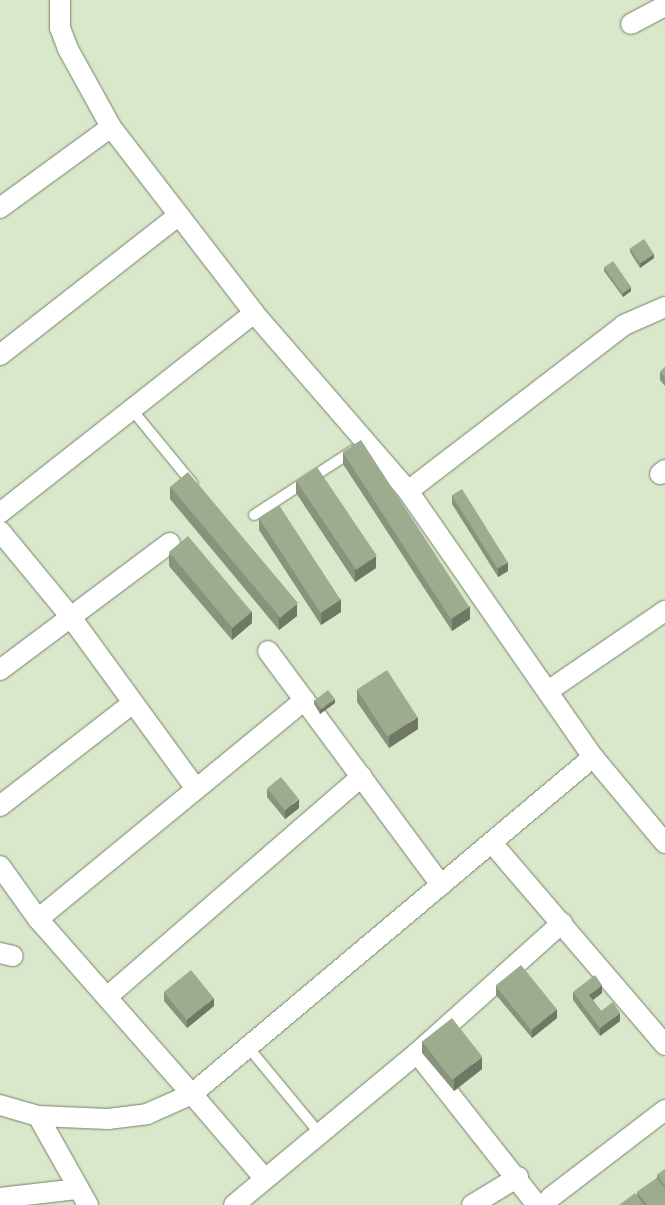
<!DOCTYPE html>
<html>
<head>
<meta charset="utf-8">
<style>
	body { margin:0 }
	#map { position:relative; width:665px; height:1205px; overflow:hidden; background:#d9e7ca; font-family:"Source Serif 4",serif }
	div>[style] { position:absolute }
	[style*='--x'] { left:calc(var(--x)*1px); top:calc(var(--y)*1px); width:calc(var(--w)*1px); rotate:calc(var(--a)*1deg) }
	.roads { filter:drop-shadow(0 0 1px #758268) drop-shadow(0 0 1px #758268) }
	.service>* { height:10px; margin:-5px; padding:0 5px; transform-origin:5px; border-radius:5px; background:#fff }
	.minor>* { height:20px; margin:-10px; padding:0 10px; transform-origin:10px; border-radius:10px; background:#fff }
	.wall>* { inset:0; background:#87937b }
	.shaded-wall>* { inset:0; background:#6e7864 }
	.building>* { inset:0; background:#9dab8f; transform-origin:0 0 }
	span { translate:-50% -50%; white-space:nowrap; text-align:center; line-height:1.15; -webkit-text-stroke:4.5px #fff; paint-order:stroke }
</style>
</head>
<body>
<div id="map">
	<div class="roads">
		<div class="service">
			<div style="--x:133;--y:411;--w:94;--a:50.6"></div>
			<div style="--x:254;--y:515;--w:119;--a:-33"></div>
			<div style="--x:248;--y:1047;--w:113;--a:50.4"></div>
		</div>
		<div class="minor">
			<div style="--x:60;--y:0;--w:28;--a:90"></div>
			<div style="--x:60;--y:28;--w:22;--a:69"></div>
			<div style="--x:68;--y:49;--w:89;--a:61.1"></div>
			<div style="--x:111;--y:127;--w:235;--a:52.4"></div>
			<div style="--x:254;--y:313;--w:235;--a:49.1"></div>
			<div style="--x:408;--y:491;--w:324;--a:55.2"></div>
			<div style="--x:593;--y:757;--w:112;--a:50.1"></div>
			<div style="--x:631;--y:24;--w:38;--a:-28"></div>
			<div style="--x:0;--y:208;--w:137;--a:-36.1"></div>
			<div style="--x:0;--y:355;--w:227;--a:-38"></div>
			<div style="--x:660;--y:474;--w:6;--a:-39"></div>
			<div style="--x:408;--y:491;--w:272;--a:-37.5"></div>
			<div style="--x:624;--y:325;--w:45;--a:-23.7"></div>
			<div style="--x:0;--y:513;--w:323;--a:-38.2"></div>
			<div style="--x:0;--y:531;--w:110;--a:50.5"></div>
			<div style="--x:70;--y:616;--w:214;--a:53.9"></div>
			<div style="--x:268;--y:651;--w:291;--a:53.5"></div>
			<div style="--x:0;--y:670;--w:212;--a:-36.8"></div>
			<div style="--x:548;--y:691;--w:142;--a:-34.4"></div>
			<div style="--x:0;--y:806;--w:168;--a:-37.8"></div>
			<div style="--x:492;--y:843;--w:266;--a:49.4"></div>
			<div style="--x:0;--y:866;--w:65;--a:54.4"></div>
			<div style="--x:38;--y:919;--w:233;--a:48.7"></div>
			<div style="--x:192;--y:1094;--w:524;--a:-40.04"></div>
			<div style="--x:38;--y:919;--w:345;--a:-39.4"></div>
			<div style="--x:0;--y:953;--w:13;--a:13"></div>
			<div style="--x:107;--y:997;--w:337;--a:-40.9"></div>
			<div style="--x:417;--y:1053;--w:194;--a:51.7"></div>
			<div style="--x:0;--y:1105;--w:40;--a:16"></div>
			<div style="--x:38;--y:1116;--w:102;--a:60.7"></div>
			<div style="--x:38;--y:1116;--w:70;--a:2.5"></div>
			<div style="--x:108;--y:1119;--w:39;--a:-7"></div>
			<div style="--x:147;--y:1114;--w:49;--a:-24"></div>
			<div style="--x:192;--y:1094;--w:112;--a:49.3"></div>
			<div style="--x:0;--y:1198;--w:79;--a:-6.6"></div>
			<div style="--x:550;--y:1198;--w:145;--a:-37.4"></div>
			<div style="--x:234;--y:1205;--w:238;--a:-39.7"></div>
			<div style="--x:417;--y:1053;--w:195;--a:-41.9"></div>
			<div style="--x:472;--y:1205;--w:54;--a:-31.3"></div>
		</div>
	</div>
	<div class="wall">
		<div style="clip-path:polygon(630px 248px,654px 258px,640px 268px,630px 252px)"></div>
		<div style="clip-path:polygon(604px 267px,631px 291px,623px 297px,604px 271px)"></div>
		<div style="clip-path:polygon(665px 367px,665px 386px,660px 380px,660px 372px)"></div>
		<div style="clip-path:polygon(343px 452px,470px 619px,452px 631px,343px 464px)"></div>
		<div style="clip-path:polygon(296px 481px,376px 568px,355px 582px,296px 493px)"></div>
		<div style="clip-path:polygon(170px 486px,297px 616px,279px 630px,170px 499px)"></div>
		<div style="clip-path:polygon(452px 495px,508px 571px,498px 577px,452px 504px)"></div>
		<div style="clip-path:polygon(259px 518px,341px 612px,321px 625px,259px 530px)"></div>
		<div style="clip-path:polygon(169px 553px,252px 623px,232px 640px,169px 566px)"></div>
		<div style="clip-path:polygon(357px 689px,418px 729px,389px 748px,357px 702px)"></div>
		<div style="clip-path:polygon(314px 700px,335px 703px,320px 714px,314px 704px)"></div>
		<div style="clip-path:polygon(267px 789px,299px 808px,285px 819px,267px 797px)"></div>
		<div style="clip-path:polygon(496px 986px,557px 1018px,532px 1038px,496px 995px)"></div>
		<div style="clip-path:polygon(164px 992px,214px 1006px,187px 1028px,164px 1001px)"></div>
		<div style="clip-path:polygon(573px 992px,602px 993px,593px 1000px,601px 1011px,620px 1021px,600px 1036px,573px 1000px)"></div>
		<div style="clip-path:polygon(422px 1041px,482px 1069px,454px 1091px,422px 1053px)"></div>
		<div style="clip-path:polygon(665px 1169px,665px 1205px,619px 1205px,637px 1196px,637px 1192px,657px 1178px,657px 1175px)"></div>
	</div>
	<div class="shaded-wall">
		<div style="clip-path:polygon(654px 254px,654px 258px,640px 268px,640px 263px)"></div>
		<div style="clip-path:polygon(631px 287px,631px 291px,623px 297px,623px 293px)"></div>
		<div style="clip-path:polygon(376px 556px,376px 568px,355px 582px,355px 570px)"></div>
		<div style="clip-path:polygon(508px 562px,508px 571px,498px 577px,498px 569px)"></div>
		<div style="clip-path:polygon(341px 599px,341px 612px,321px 625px,321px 613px)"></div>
		<div style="clip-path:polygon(297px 604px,297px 616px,279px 630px,279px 618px)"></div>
		<div style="clip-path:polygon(470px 606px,470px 619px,452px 631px,452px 618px)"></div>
		<div style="clip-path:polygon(252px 611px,252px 623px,232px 640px,232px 628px)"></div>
		<div style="clip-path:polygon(335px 699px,335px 703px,320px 714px,320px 709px)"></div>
		<div style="clip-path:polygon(418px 717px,418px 729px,389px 748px,389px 736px)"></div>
		<div style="clip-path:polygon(299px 799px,299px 808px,285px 819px,285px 811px)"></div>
		<div style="clip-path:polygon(602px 985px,602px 993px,589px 1003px,589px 995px)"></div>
		<div style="clip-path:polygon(214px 998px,214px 1006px,187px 1028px,187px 1020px)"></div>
		<div style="clip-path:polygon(557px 1009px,557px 1018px,532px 1038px,532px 1030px)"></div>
		<div style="clip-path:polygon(620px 1013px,620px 1021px,600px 1036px,600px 1028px)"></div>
		<div style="clip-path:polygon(482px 1057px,482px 1069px,454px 1091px,454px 1079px)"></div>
	</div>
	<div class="building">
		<div style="left:644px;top:239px;width:18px;height:17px;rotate:56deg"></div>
		<div style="left:613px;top:261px;width:32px;height:11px;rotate:55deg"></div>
		<div style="clip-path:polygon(665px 367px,665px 378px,660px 372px)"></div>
		<div style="left:361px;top:440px;width:199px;height:22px;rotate:57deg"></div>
		<div style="left:317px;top:467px;width:107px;height:25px;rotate:56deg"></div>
		<div style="left:188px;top:472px;width:171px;height:23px;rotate:50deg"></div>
		<div style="left:462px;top:489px;width:86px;height:12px;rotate:58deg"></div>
		<div style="left:279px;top:505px;width:113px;height:24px;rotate:57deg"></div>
		<div style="left:188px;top:536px;width:99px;height:25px;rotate:50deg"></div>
		<div style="left:387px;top:670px;width:56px;height:36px;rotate:57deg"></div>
		<div style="left:328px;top:690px;width:11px;height:17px;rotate:52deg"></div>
		<div style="left:281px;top:777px;width:28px;height:18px;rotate:51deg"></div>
		<div style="left:521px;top:965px;width:57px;height:33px;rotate:51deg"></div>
		<div style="left:191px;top:970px;width:36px;height:35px;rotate:51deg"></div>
		<div style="clip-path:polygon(595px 975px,602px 985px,589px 995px,601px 1011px,613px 1002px,620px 1013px,600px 1028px,573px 992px)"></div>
		<div style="left:452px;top:1018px;width:49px;height:38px;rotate:52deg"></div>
		<div style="clip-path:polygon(665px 1169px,665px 1186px,657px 1175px)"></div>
		<div style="clip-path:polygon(657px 1178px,665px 1189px,665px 1205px,647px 1205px,637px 1192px)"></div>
		<div style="clip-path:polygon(635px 1193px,644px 1205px,619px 1205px)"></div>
	</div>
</div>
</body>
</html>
